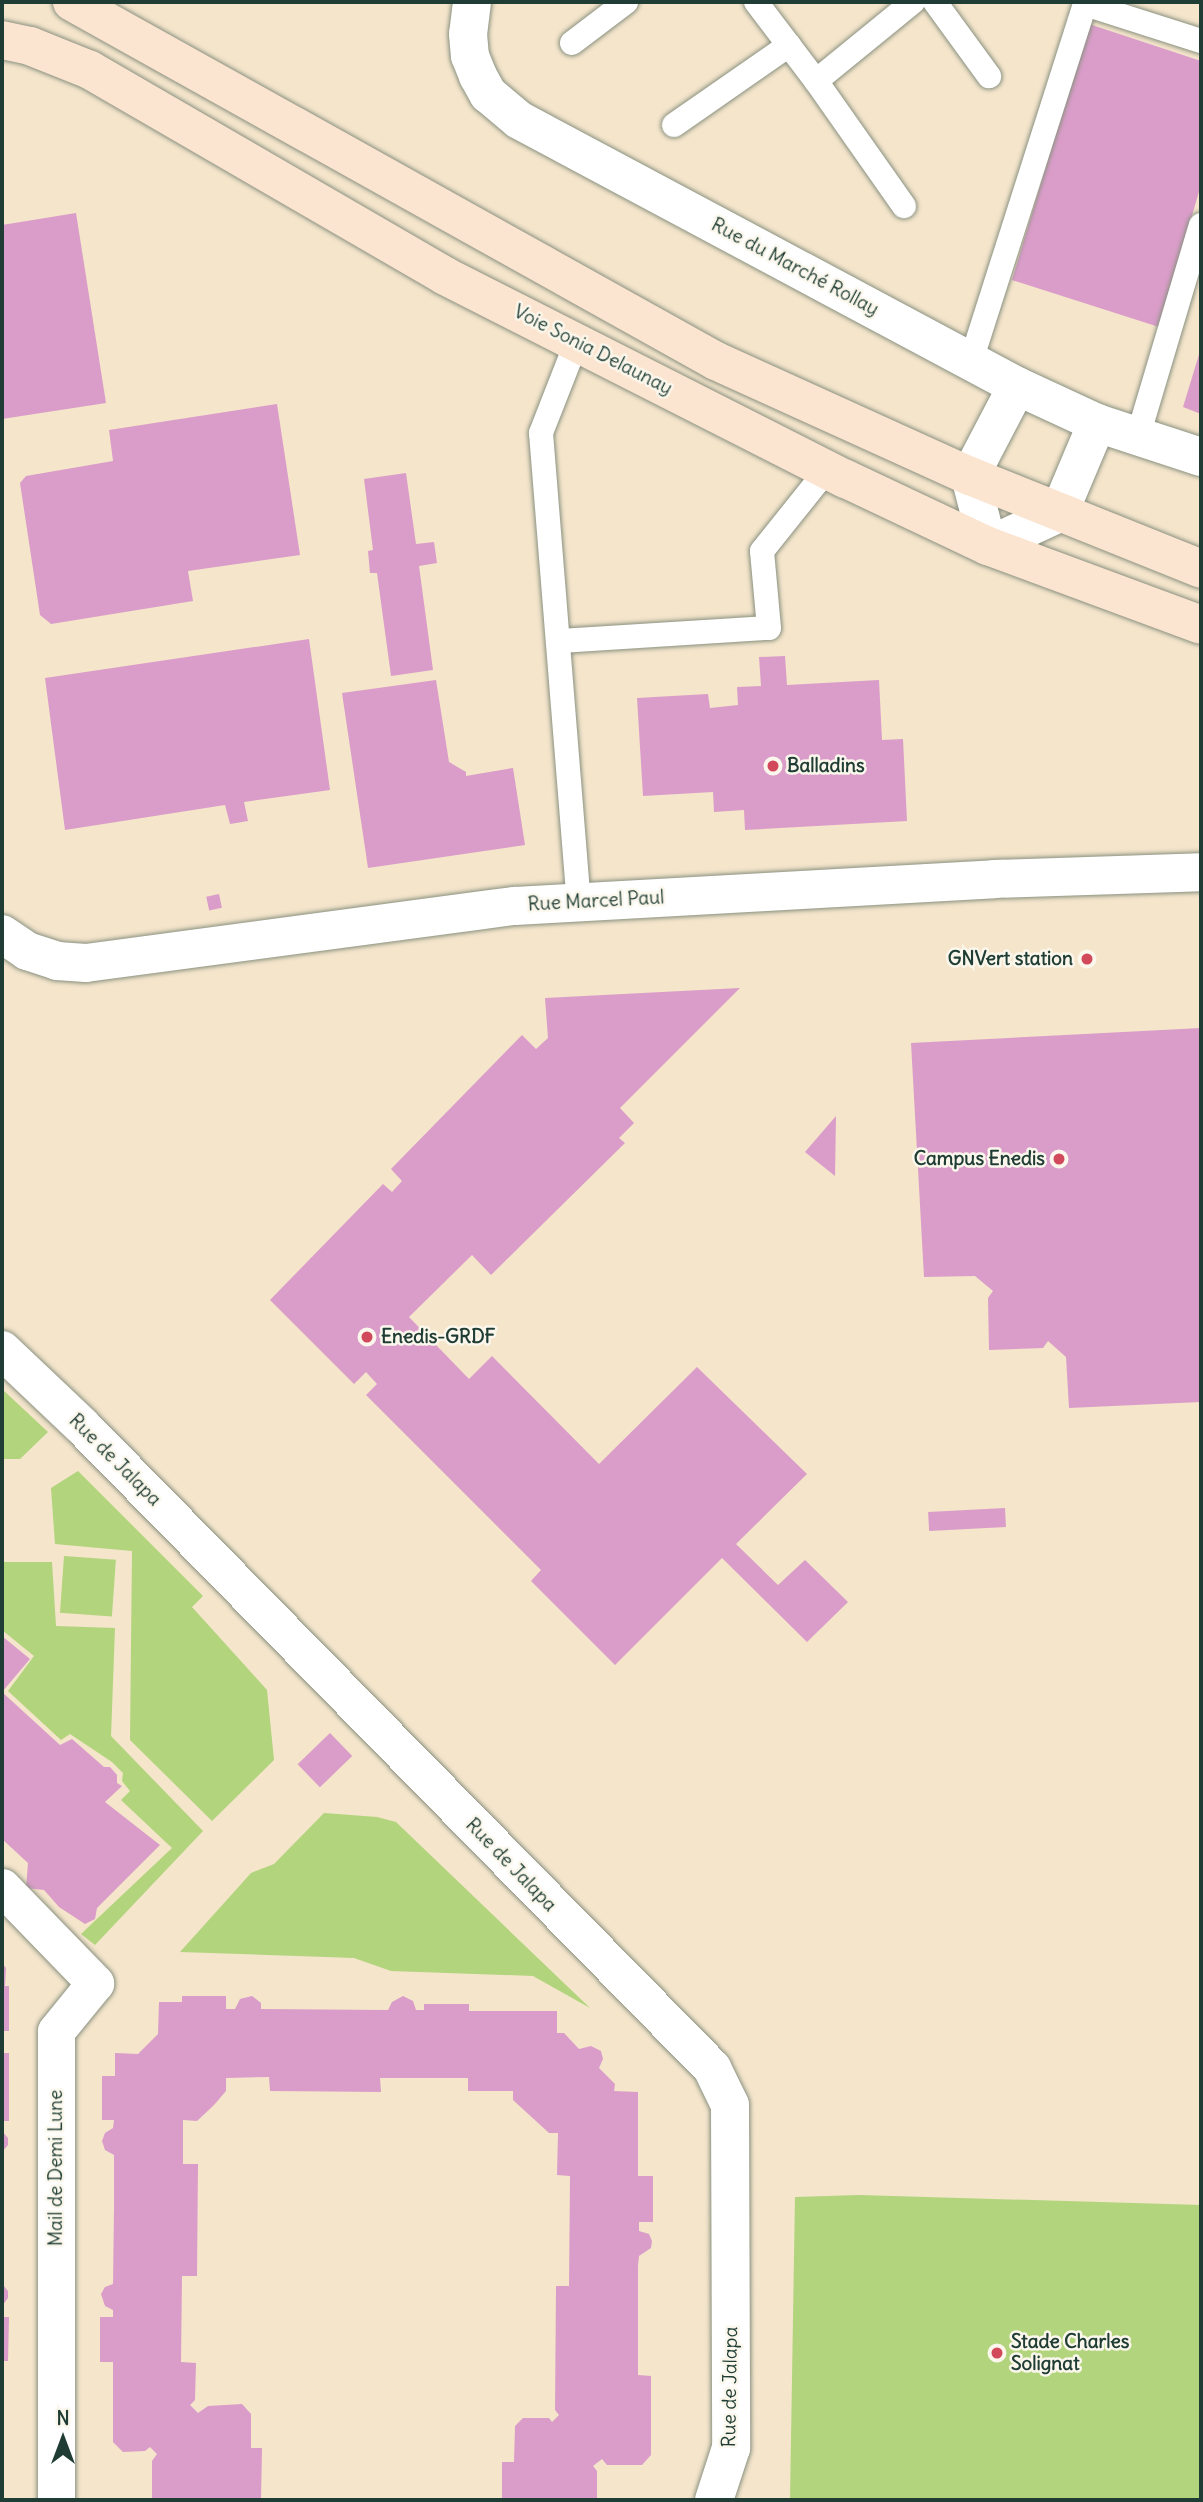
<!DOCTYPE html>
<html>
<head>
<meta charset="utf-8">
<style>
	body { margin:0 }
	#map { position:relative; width:1203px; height:2502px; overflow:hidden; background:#f4e5cb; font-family:Delius,sans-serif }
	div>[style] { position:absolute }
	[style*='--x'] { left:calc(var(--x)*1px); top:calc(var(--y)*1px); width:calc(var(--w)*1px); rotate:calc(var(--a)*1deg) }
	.green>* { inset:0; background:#b1d47d; transform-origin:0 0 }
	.building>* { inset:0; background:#da9dc9; transform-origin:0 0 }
	.roads { filter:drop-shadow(0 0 2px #8a9180) drop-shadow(0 0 2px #8a9180) }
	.service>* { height:24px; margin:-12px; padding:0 12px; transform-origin:12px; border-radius:12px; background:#fff }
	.pedestrian>* { height:37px; margin:-18.5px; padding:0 18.5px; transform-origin:18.5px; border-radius:18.5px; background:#fff }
	.minor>* { height:38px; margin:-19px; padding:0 19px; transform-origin:19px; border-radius:19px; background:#fff }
	.secondary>* { height:38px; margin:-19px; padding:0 19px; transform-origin:19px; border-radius:19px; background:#fce5d0 }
	.dots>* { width:19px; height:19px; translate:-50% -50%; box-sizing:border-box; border:4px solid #fbf7ec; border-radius:50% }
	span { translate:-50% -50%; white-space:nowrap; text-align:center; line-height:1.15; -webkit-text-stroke:5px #fbf7ec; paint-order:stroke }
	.street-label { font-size:19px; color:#1f3d34 }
	.poi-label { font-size:19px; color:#1f3d34; font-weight:700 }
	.left { translate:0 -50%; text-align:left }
	.right { translate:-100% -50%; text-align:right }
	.frame { position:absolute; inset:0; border:4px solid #1f3d34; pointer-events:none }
	.north { position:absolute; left:28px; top:2404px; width:70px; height:70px; -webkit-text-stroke:5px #fbf7ec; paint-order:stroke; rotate:0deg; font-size:19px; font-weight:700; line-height:28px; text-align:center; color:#1f3d34 }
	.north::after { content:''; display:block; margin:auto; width:24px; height:32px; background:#1f3d34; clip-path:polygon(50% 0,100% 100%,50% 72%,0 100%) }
</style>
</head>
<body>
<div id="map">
	<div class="green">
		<div style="clip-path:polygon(2px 1389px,48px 1432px,20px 1459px,2px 1459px)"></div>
		<div style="clip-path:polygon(78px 1471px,203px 1596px,192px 1607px,267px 1690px,274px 1760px,212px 1821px,130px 1740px,132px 1551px,55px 1544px,51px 1488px)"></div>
		<div style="left:64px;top:1556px;width:52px;height:57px;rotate:4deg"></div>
		<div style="clip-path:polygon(2px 1562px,52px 1562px,56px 1626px,115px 1628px,111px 1736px,203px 1831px,95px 1945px,81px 1934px,172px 1848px,121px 1800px,130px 1791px,122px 1781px,123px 1773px,112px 1762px,70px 1734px,61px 1740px,8px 1691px,34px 1656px,2px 1630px)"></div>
		<div style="clip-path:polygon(324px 1813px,377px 1817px,396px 1822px,590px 2008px,533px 1976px,391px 1971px,354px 1958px,180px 1952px,251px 1873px,274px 1864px)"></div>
		<div style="clip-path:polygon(859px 2195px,1201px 2205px,1201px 2500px,790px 2500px,795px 2197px)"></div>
	</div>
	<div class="building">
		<div style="clip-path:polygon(1089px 24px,1201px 61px,1201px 185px,1159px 327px,1012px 280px)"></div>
		<div style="clip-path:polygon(76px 213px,106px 403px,2px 419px,2px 225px)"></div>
		<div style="clip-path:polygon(1201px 348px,1201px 414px,1183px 407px)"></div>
		<div style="clip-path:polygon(277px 404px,300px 555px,188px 571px,193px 601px,51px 624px,40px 615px,20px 483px,26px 476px,113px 461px,109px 430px)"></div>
		<div style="clip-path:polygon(406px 473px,416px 544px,434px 542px,437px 563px,419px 566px,433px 670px,391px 676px,377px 573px,370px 573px,368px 551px,373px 550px,364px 479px)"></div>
		<div style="clip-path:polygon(309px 639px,330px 790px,244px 802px,248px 821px,230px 824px,225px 805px,65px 830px,45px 678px)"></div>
		<div style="clip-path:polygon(785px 656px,787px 685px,879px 680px,882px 740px,903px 739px,907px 821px,745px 830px,744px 810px,714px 812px,713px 792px,643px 796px,637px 698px,708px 694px,710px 708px,738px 705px,737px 687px,761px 686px,759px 657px)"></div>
		<div style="clip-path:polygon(436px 680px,449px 762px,466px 772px,466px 776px,513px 768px,525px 845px,368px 868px,342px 693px)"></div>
		<div style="left:219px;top:894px;width:14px;height:13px;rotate:78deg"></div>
		<div style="clip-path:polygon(740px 988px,620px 1108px,634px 1123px,619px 1138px,625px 1143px,491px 1275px,472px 1255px,409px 1317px,469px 1379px,492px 1356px,599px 1464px,697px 1367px,807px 1474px,736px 1544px,778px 1585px,805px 1560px,848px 1602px,807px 1642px,722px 1558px,615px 1665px,531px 1581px,541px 1570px,366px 1395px,377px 1384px,366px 1372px,354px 1384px,270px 1300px,383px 1184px,392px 1192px,402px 1181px,391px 1169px,522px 1035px,536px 1049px,548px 1038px,545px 998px)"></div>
		<div style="clip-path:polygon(1201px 1028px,1201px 1402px,1069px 1408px,1066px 1357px,1048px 1341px,1043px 1348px,989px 1350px,988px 1298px,993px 1291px,975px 1276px,924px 1277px,911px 1043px)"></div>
		<div style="clip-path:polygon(836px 1116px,835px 1176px,805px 1152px)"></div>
		<div style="left:1005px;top:1508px;width:19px;height:77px;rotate:87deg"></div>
		<div style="clip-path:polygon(2px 1636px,30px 1659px,2px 1692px)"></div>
		<div style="clip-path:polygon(2px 1692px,60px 1745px,72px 1739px,104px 1767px,110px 1767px,117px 1775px,117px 1783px,122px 1786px,105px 1802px,160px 1845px,97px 1908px,95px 1919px,85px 1924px,59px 1907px,44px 1890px,26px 1888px,28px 1863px,2px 1839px)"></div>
		<div style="left:330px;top:1733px;width:32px;height:45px;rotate:46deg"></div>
		<div style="clip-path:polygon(2px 1963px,6px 1968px,5px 1986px,9px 1986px,9px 2031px,2px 2031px)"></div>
		<div style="clip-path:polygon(182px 1996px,226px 1996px,226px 2009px,235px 2009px,240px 1999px,252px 1996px,261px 2003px,261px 2009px,388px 2010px,392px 2002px,403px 1996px,413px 2001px,416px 2010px,424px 2010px,424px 2004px,469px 2004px,469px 2011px,557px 2011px,557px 2033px,564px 2033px,579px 2049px,591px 2046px,601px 2051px,603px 2059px,599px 2068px,615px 2084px,614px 2091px,638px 2092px,638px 2176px,653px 2176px,653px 2222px,639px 2222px,639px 2231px,649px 2234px,652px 2241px,651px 2248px,639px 2256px,638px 2265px,638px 2375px,651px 2376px,651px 2455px,642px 2465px,607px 2465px,602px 2459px,593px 2466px,597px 2471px,597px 2500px,502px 2500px,502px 2462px,514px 2462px,515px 2426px,523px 2418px,549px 2418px,552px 2422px,559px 2415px,555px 2410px,556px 2286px,569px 2286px,570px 2176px,557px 2175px,558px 2133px,549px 2133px,513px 2100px,513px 2091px,468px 2091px,468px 2078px,380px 2078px,381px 2092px,270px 2091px,269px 2077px,226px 2078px,226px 2091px,214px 2105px,197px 2121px,183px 2120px,183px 2164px,198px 2164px,197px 2276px,182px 2276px,181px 2362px,196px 2363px,195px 2400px,190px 2405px,198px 2413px,208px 2406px,242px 2404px,251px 2414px,251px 2448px,262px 2448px,261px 2500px,152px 2500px,152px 2461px,157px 2454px,150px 2447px,145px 2451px,123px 2452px,113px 2442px,113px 2362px,100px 2362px,100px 2317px,113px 2317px,113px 2310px,105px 2306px,101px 2294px,105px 2287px,113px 2284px,114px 2208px,114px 2155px,105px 2150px,102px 2141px,105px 2133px,113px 2128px,114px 2120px,102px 2120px,102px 2076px,115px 2076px,115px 2053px,138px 2054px,158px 2034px,159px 2002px,182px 2002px)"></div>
		<div style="left:2px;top:2053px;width:7px;height:68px"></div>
		<div style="clip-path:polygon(2px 2131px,8px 2138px,8px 2145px,2px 2152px)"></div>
		<div style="clip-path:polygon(2px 2284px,8px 2291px,8px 2298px,2px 2306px)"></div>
		<div style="clip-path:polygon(2px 2317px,9px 2317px,8px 2361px,2px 2361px)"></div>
	</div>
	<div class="roads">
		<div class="service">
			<div style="--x:756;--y:2;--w:99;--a:52.8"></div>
			<div style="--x:816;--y:81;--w:125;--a:-39.2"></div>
			<div style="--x:935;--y:2;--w:92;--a:53.9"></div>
			<div style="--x:572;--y:43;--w:68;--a:-37.2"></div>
			<div style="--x:816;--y:81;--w:153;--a:54.9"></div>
			<div style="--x:674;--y:125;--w:140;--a:-34.8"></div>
			<div style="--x:577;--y:341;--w:99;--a:111.4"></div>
			<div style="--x:541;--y:433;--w:470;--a:85.4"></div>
			<div style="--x:971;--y:361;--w:375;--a:-72.3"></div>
			<div style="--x:1085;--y:4;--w:122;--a:17.7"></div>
			<div style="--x:1138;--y:436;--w:220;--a:-73.4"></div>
			<div style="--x:560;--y:641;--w:209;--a:-3.6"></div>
			<div style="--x:769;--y:628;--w:77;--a:-95.2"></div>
			<div style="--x:762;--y:551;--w:104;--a:-51.3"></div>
		</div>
		<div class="pedestrian">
			<div style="--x:2;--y:1887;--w:134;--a:45.9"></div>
			<div style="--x:95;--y:1983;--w:62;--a:129.1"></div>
			<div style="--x:56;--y:2031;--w:469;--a:90"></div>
		</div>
		<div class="minor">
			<div style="--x:472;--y:2;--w:32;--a:97"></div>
			<div style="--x:468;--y:34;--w:22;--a:85"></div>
			<div style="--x:470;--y:56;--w:22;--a:68"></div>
			<div style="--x:478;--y:76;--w:21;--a:61"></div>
			<div style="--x:488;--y:94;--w:40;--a:40"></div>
			<div style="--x:519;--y:120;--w:565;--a:28.11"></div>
			<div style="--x:1017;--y:386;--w:88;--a:24.8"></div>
			<div style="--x:1097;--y:423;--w:109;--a:18.1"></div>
			<div style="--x:1017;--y:386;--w:102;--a:117.6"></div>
			<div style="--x:970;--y:476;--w:72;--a:75.6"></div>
			<div style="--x:988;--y:546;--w:78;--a:-24.9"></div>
			<div style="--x:1059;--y:513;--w:98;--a:-67.1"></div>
			<div style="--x:2;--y:934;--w:30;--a:34"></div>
			<div style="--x:27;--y:951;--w:32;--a:18"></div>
			<div style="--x:57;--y:961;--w:29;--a:4"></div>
			<div style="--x:86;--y:963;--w:433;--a:-7.6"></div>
			<div style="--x:515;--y:906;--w:480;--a:-3.2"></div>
			<div style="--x:994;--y:879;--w:207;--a:-1.9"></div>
			<div style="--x:2;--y:1350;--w:109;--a:43.5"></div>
			<div style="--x:81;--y:1425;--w:901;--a:45.54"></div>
			<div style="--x:712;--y:2068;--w:41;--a:64.1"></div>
			<div style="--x:730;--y:2105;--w:343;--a:89.8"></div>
			<div style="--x:731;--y:2448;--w:55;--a:108.1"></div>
		</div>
		<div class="secondary">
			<div style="--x:72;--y:2;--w:737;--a:29.14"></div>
			<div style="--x:716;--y:361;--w:279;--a:24.4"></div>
			<div style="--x:970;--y:476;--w:249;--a:21.9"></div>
			<div style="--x:2;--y:40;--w:29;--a:12"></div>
			<div style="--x:30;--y:46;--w:65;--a:21.8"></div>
			<div style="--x:90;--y:70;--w:410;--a:30.1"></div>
			<div style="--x:445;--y:276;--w:449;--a:26.9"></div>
			<div style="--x:846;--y:479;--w:157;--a:25.3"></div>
			<div style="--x:988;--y:546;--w:227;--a:20.3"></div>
		</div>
	</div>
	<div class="dots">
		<div style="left:773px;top:766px;background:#d1495b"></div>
		<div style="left:1087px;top:959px;background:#d1495b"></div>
		<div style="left:1059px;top:1159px;background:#d1495b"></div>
		<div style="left:367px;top:1337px;background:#d1495b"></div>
		<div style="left:997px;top:2353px;background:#d1495b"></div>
	</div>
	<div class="street-label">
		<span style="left:795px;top:267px;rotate:28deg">Rue du Marché Rollay</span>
		<span style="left:593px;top:350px;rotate:27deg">Voie Sonia Delaunay</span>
		<span style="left:596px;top:901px;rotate:-3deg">Rue Marcel Paul</span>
		<span style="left:115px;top:1460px;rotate:45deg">Rue de Jalapa</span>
		<span style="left:511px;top:1865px;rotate:46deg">Rue de Jalapa</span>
		<span style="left:56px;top:2168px;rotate:-90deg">Mail de Demi Lune</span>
		<span style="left:730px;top:2387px;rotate:-89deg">Rue de Jalapa</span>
	</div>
	<div class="poi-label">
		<span class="left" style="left:787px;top:766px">Balladins</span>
		<span class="right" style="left:1073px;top:959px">GNVert station</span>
		<span class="right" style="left:1045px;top:1159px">Campus Enedis</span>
		<span class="left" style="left:381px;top:1337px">Enedis-GRDF</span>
		<span class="left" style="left:1011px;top:2353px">Stade Charles<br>Solignat</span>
	</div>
	<div class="frame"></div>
	<div class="north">N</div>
</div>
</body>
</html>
